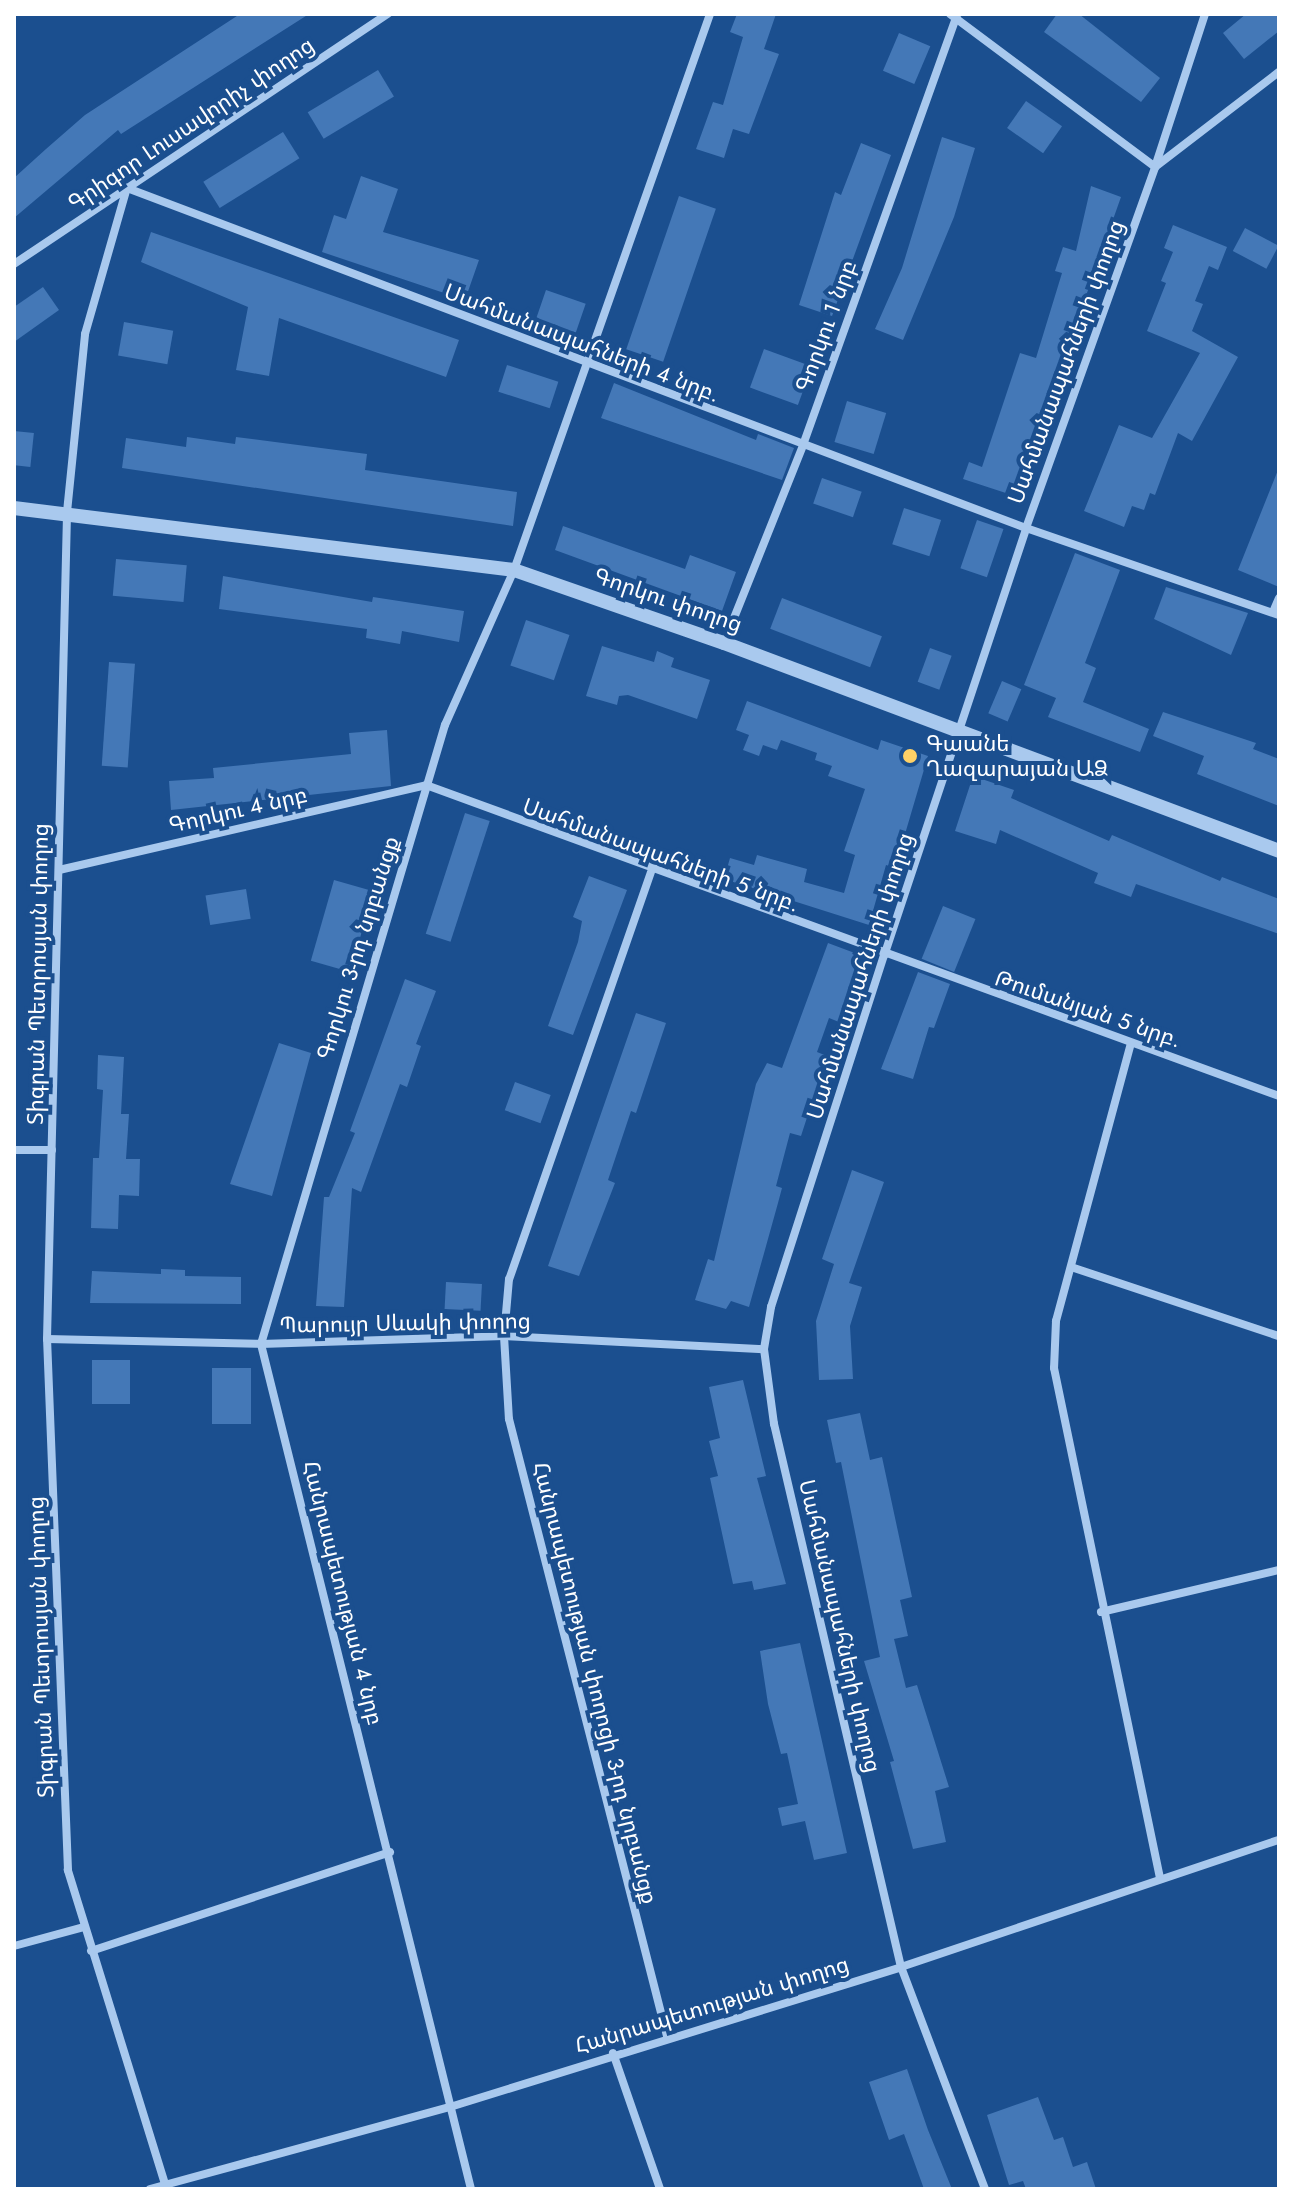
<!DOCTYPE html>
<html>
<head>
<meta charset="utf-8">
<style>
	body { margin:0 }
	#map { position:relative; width:1293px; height:2203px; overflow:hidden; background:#1b4f8f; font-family:Jost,"Noto Sans Armenian",sans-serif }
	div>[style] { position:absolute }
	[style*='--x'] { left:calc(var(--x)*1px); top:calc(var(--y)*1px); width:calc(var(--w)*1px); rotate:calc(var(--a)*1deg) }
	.building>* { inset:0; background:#4478b7; transform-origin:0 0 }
	.minor>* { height:8px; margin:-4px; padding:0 4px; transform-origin:4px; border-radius:4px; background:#a9c9ee }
	.tertiary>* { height:14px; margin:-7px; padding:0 7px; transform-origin:7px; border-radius:7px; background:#a9c9ee }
	.dots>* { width:22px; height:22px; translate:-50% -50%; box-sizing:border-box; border:4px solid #1b4f8f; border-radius:50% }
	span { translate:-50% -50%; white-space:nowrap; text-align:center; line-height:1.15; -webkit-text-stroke:8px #1b4f8f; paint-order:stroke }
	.street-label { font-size:22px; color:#fff }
	.poi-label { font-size:22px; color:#fff }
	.left { translate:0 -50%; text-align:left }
	.frame { position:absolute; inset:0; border:16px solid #fff; pointer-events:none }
</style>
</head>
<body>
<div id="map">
	<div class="building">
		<div style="clip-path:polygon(240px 14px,309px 14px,121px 134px,118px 130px,14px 218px,14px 178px,46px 149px,85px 115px)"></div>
		<div style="clip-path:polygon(737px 14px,776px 14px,764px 49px,779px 54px,749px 134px,733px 129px,724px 158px,696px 149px,713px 102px,723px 105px,743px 37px,730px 32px)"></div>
		<div style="clip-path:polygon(1057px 14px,1079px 14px,1160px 78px,1141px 102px,1044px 32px)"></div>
		<div style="clip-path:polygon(1246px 14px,1279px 14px,1279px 31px,1244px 59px,1223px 33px)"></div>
		<div style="left:899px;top:33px;width:34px;height:41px;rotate:23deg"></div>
		<div style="left:378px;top:70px;width:31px;height:82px;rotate:59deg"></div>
		<div style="left:1026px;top:101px;width:44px;height:33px;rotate:35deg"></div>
		<div style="left:283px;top:132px;width:31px;height:94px;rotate:58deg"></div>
		<div style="clip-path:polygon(942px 137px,975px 148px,954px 217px,903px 340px,875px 329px,902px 268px)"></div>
		<div style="clip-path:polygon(861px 143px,891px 155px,832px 316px,799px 305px,835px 192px,841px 195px)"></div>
		<div style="clip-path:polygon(361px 176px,398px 189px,383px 232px,479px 260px,465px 300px,322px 252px,334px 215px,346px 219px)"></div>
		<div style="clip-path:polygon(1091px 186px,1121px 197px,1015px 496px,963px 479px,969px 462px,982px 467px,1020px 353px,1036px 358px,1062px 273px,1055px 271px,1063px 247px,1076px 251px)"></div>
		<div style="left:679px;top:196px;width:39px;height:162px;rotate:19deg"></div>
		<div style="clip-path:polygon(1173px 225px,1227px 247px,1218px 270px,1209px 266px,1195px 301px,1203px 304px,1192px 331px,1238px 357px,1192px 441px,1178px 433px,1155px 495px,1150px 493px,1144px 510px,1132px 506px,1124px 527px,1084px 511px,1119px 425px,1152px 438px,1200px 353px,1147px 331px,1166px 283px,1161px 281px,1173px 252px,1164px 248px)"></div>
		<div style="left:1245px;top:228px;width:38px;height:26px;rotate:28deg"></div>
		<div style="clip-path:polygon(151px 232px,459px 340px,446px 377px,279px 318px,269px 376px,236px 370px,248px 307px,141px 262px)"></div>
		<div style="clip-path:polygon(43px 287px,59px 310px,14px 342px,14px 307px)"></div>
		<div style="left:546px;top:290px;width:42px;height:37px;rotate:19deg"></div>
		<div style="left:124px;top:322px;width:50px;height:34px;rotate:10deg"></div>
		<div style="left:764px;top:349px;width:51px;height:41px;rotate:20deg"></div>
		<div style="left:507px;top:365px;width:54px;height:28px;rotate:18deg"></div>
		<div style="clip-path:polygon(614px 383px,756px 440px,758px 434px,794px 448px,782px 480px,601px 418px)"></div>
		<div style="left:847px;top:401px;width:41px;height:43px;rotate:17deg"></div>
		<div style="left:14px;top:431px;width:20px;height:34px;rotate:6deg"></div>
		<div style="clip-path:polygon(187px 437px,235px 444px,236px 437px,367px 454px,365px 470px,517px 492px,513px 526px,122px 468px,126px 438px,186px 447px)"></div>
		<div style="clip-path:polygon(1278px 470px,1279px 470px,1279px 587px,1238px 570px)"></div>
		<div style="left:822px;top:478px;width:42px;height:27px;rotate:19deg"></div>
		<div style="left:904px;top:508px;width:39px;height:38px;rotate:18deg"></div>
		<div style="left:977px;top:520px;width:28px;height:51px;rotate:19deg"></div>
		<div style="clip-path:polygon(563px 526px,685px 569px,690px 555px,736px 572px,722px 611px,555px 550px)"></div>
		<div style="clip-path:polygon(1075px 553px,1120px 570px,1085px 663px,1096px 668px,1083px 702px,1149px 729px,1140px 752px,1048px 717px,1056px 698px,1024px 685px)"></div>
		<div style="left:116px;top:559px;width:71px;height:37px;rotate:5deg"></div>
		<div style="clip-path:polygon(223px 576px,372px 602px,373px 597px,464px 611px,459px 642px,402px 631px,400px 644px,366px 638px,367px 629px,219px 609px)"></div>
		<div style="clip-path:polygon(1166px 587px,1248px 613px,1231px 655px,1154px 619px)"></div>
		<div style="left:782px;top:598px;width:107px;height:33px;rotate:21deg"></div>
		<div style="left:526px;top:620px;width:46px;height:48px;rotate:19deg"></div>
		<div style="clip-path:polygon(602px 646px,654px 662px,657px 651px,674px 658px,671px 667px,710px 680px,697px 719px,628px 695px,619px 696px,617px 705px,586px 696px)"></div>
		<div style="left:930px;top:648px;width:23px;height:36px;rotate:20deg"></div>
		<div style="left:109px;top:662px;width:26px;height:104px;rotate:4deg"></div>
		<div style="left:1002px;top:681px;width:21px;height:35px;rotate:23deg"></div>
		<div style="clip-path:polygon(747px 701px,878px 750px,881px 740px,928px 756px,895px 868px,886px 865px,869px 925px,724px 879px,730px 858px,754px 865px,757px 855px,807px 869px,804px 882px,844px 893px,855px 855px,844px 851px,865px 789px,828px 776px,832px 766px,815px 760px,817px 753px,781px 740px,777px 750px,763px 745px,759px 756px,743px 750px,749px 735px,736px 730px)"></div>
		<div style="clip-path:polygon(1163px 712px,1256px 743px,1253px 749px,1279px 759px,1279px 806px,1197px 774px,1204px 756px,1153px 736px)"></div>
		<div style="clip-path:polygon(387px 730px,391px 786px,171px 810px,169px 781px,214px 778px,213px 768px,351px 754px,349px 733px)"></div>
		<div style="clip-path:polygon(973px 776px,1014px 790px,1011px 798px,1109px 841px,1112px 835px,1220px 881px,1222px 877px,1279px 899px,1279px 934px,1136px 884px,1131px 897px,1094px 883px,1098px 873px,1000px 830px,996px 844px,955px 831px)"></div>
		<div style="left:465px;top:813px;width:26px;height:127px;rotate:18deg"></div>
		<div style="clip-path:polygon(589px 876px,627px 890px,573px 1035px,548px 1026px,578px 942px,582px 921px,573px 917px)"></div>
		<div style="left:334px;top:880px;width:41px;height:84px;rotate:16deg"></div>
		<div style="left:246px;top:889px;width:30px;height:41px;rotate:81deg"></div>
		<div style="left:943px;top:906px;width:35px;height:57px;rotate:22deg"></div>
		<div style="clip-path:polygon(828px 943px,860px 955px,839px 1022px,829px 1018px,817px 1052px,827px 1056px,801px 1136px,790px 1133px,776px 1186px,782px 1188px,778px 1203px,749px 1307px,731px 1301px,726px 1309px,695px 1300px,708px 1259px,714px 1261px,756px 1084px,767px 1063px,782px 1068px)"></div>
		<div style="clip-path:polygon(918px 972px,950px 984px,934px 1028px,929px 1027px,913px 1079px,881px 1069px)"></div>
		<div style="clip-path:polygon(405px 979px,436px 991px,416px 1044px,421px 1046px,407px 1087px,400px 1084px,361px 1192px,352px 1188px,344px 1307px,316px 1306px,324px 1197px,329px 1197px,355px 1133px,350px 1131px)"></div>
		<div style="clip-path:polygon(636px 1013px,666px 1023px,636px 1113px,631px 1111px,608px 1180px,615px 1183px,579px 1276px,548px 1266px)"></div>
		<div style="clip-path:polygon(279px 1043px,311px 1053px,272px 1196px,230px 1184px)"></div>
		<div style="clip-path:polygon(98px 1055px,124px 1057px,121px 1114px,129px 1114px,126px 1159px,140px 1159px,139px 1196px,119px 1195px,118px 1229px,91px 1228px,93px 1158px,99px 1158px,103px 1090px,97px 1089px)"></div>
		<div style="left:515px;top:1082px;width:38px;height:30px;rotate:20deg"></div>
		<div style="clip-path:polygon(852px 1170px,884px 1182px,849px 1283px,862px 1287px,850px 1326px,853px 1379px,819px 1380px,816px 1321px,834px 1264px,822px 1259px)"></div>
		<div style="clip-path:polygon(161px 1269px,185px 1270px,185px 1276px,241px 1277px,241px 1304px,90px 1303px,92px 1271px,161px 1274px)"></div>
		<div style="left:446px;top:1282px;width:36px;height:27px;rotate:3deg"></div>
		<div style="left:92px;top:1360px;width:38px;height:44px"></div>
		<div style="left:212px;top:1368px;width:39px;height:56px"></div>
		<div style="clip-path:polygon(743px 1380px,766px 1476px,757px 1478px,786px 1584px,754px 1590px,752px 1581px,733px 1584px,710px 1478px,718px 1476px,709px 1441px,720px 1438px,709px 1387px)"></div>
		<div style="clip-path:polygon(860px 1413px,870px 1460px,882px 1457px,912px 1597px,900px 1600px,908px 1636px,894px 1639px,906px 1688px,917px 1685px,949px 1787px,935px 1791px,946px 1842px,913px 1849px,890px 1762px,894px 1761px,864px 1661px,880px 1657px,841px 1462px,836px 1463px,827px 1420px)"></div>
		<div style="clip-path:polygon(800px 1643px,847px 1853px,814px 1860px,805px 1821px,782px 1826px,778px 1808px,798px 1804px,787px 1753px,781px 1754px,768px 1704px,760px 1651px)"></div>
		<div style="clip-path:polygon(907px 2069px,928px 2130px,952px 2189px,924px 2189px,904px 2134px,889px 2140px,869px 2082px)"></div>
		<div style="clip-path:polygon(1038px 2097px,1054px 2140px,1063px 2137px,1073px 2167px,1087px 2162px,1096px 2189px,1026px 2189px,1023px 2181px,1009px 2185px,987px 2115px)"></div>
	</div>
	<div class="minor">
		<div style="--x:950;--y:14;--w:256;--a:36.7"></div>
		<div style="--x:1155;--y:167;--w:161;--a:-71.9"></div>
		<div style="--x:14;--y:264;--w:450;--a:-33.8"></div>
		<div style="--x:1273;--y:612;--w:15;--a:-67"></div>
		<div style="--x:724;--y:643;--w:213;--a:-68.2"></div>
		<div style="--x:803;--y:445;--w:458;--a:-70.3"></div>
		<div style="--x:59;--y:870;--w:377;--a:-13"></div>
		<div style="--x:426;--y:785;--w:908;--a:20.03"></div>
		<div style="--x:651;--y:872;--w:431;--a:109.2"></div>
		<div style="--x:509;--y:1279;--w:57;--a:95"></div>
		<div style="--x:504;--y:1336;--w:83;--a:86.6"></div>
		<div style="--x:509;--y:1419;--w:637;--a:75.64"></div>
		<div style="--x:1131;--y:1043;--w:288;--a:105.1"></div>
		<div style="--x:1056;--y:1321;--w:47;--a:92.4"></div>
		<div style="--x:1054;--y:1368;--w:521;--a:78.26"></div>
		<div style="--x:14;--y:1150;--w:38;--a:0"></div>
		<div style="--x:1071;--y:1267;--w:219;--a:18.4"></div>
		<div style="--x:47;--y:1339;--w:214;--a:1.3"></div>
		<div style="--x:261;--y:1344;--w:243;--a:-1.9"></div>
		<div style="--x:504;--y:1336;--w:260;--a:2.9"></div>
		<div style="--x:1101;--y:1612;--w:183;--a:-13.3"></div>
		<div style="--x:14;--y:1946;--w:73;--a:-15.2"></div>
		<div style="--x:91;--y:1951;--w:315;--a:-18.3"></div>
		<div style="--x:613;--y:2053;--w:144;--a:70.9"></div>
		<div style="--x:165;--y:2184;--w:329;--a:-107.2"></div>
		<div style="--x:68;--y:1870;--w:531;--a:-92.26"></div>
		<div style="--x:47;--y:1339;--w:827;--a:-88.61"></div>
		<div style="--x:67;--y:512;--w:179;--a:-84.2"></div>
		<div style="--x:85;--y:334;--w:152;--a:-74"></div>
		<div style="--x:127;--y:188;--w:961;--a:20.72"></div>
		<div style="--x:1026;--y:528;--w:268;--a:19"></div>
		<div style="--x:150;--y:2189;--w:311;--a:-15.3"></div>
		<div style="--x:450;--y:2107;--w:472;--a:-17.2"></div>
		<div style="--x:901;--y:1967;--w:399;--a:-18.6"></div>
		<div style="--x:471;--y:2189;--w:871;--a:-103.96"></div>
		<div style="--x:261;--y:1344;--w:646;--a:-73.45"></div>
		<div style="--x:445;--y:725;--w:170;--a:-66"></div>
		<div style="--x:514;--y:570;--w:590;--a:-70.58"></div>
		<div style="--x:985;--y:2189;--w:237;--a:-110.7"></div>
		<div style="--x:901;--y:1967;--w:558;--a:-103.16"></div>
		<div style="--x:774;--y:1424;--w:76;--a:-97.6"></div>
		<div style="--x:764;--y:1349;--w:43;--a:-80.5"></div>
		<div style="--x:771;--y:1307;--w:369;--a:-72.2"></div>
		<div style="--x:884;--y:956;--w:451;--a:-71.6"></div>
		<div style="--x:1026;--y:528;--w:383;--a:-70.3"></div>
		<div style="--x:1155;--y:167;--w:156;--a:-37.5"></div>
	</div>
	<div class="tertiary">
		<div style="--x:14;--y:508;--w:504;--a:7.07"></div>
		<div style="--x:514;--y:570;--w:222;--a:19.2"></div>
		<div style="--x:724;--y:643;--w:593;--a:20.54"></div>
	</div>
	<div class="dots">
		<div style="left:910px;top:756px;background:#ffd166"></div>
	</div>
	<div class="street-label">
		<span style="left:191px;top:124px;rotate:-34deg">Գրիգոր Լուսավորիչ փողոց</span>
		<span style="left:826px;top:326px;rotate:-70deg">Գորկու 1 նրբ</span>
		<span style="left:582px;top:343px;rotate:21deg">Սահմանապահների 4 նրբ.</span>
		<span style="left:1066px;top:362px;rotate:-70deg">Սահմանապահների փողոց</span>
		<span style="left:668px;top:600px;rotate:19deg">Գորկու փողոց</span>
		<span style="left:238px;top:810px;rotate:-13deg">Գորկու 4 նրբ</span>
		<span style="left:661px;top:855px;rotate:20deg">Սահմանապահների 5 նրբ.</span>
		<span style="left:358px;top:948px;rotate:-73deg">Գորկու 3-րդ նրբանցք</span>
		<span style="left:38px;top:974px;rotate:-89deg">Տիգրան Պետրոսյան փողոց</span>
		<span style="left:860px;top:976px;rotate:-72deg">Սահմանապահների փողոց</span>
		<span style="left:1088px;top:1009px;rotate:19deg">Թումանյան 5 նրբ.</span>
		<span style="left:405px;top:1323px;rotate:-1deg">Պարույր Սևակի փողոց</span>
		<span style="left:343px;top:1593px;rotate:76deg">Հանրապետության 4 նրբ</span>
		<span style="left:840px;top:1626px;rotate:77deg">Սահմանապահների փողոց</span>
		<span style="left:41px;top:1647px;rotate:-92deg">Տիգրան Պետրոսյան փողոց</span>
		<span style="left:595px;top:1683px;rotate:76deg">Հանրապետության փողոցի 3-րդ նրբանցք</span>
		<span style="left:712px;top:2005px;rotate:-17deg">Հանրապետության փողոց</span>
	</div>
	<div class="poi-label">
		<span class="left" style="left:926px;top:756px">Գաանե<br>Ղազարայան ԱՁ</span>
	</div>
	<div class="frame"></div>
</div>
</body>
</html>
